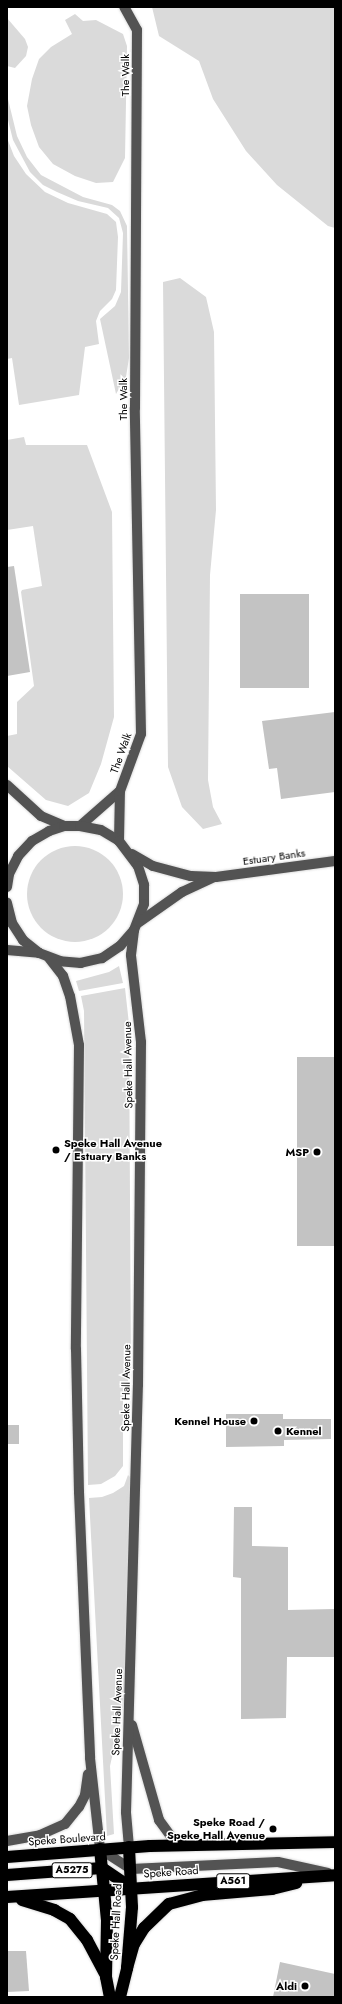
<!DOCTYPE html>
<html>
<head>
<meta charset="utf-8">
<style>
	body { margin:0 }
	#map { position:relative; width:342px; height:2004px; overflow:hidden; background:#fff; font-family:Jost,sans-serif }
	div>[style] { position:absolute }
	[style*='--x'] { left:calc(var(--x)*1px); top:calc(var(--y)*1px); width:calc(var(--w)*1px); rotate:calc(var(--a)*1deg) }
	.green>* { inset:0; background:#dadada }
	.round { border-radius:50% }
	.building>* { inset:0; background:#c3c3c3; transform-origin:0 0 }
	.roads { filter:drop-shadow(0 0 1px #dbdbdb) drop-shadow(0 0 1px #dbdbdb) }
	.minor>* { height:10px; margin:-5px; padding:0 5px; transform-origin:5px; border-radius:5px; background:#535353 }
	.highway>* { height:12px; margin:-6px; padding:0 6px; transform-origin:6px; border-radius:6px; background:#000 }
	.dots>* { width:11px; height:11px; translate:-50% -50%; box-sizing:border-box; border:2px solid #fff; border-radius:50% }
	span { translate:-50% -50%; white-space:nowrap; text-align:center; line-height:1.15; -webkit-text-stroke:3px #fff; paint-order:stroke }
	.shield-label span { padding:1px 3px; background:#fff; border:1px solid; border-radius:3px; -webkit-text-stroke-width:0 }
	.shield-label { font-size:10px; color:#000; font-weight:700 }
	.street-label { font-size:11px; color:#000 }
	.poi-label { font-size:11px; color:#000; font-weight:700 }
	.left { translate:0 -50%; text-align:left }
	.right { translate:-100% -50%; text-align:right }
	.frame { position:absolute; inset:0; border:8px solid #000; pointer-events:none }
</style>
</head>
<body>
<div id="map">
	<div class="green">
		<div style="clip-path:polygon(152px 7px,335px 7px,335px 228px,328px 226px,277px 185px,246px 151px,213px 99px,199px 61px,159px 36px)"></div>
		<div style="clip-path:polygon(75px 14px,83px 21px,96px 20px,123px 34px,127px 46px,125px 158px,113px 182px,96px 183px,75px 176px,53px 164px,39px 147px,31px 125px,27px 106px,32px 79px,39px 59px,51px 47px,72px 34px,65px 20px)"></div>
		<div style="clip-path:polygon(7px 18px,25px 39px,28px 47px,26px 56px,15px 68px,7px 66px)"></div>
		<div style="clip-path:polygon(7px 95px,17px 136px,27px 157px,41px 175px,83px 197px,112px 205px,120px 211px,127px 226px,129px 358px,126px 377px,116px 394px,100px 319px,115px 306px,121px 292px,123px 233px,119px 218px,108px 208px,78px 201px,57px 192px,43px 185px,30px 172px,13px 140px,7px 116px)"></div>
		<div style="clip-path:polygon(7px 138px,14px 156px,26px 174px,45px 192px,68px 203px,107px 214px,116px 222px,118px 237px,116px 290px,112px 299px,100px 311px,96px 321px,99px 344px,85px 347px,79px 395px,19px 405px,12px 358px,7px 359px)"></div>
		<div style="clip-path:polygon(180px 278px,206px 297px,214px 332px,216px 510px,210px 575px,208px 780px,213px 807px,222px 824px,203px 829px,182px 807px,168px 767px,163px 282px)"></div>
		<div style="clip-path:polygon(24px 437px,26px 445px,87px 445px,112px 512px,114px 717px,101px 764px,89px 793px,68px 806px,46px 800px,7px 766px,7px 736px,17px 734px,17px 702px,34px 686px,21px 592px,22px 590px,42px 586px,33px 526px,7px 530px,7px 440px)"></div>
		<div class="round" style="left:27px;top:846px;width:96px;height:96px"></div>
		<div style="clip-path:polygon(119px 966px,123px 983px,79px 991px,76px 981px,109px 972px)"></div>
		<div style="clip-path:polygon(125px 988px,129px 1024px,131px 1370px,123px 1399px,123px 1466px,115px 1476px,101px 1484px,88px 1485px,84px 1011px,81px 996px)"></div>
		<div style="clip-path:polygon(128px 1475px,131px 1478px,130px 1677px,110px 1766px,114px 1834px,107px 1836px,89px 1498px,102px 1497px,113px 1493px,124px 1486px)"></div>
	</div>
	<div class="building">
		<div style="clip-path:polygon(14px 566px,30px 672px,7px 676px,7px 567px)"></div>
		<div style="left:240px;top:594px;width:69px;height:94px"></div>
		<div style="clip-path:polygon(335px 712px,335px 792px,281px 799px,277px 768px,269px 769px,262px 721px)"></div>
		<div style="left:335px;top:1057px;width:189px;height:38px;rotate:90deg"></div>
		<div style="clip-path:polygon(226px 1414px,283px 1414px,283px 1419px,331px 1419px,331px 1439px,284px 1440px,284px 1446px,226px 1447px)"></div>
		<div style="left:19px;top:1425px;width:19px;height:12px;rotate:90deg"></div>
		<div style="clip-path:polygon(234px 1507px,252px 1507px,252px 1546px,288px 1547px,288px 1610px,335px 1609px,335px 1657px,287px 1657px,286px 1718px,241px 1719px,241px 1578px,233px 1577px)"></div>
		<div style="clip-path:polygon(7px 1951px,26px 1951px,29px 1991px,7px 1992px)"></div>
		<div style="clip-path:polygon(280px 1962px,335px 1974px,335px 1997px,273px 1997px)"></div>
	</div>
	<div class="roads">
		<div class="minor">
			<div style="--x:7;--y:785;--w:46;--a:42.4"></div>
			<div style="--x:41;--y:816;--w:25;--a:23"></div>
			<div style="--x:80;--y:826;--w:53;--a:-41.2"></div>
			<div style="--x:119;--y:841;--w:50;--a:-88.9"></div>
			<div style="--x:120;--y:791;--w:61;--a:-69.8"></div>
			<div style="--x:141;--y:734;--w:326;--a:-91.1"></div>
			<div style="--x:135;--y:408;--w:378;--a:-89.7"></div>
			<div style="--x:137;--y:30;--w:26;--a:-119"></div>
			<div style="--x:132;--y:854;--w:24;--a:30"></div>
			<div style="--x:153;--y:866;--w:39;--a:15"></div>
			<div style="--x:191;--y:876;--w:25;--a:2"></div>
			<div style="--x:216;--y:877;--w:120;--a:-7.7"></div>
			<div style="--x:7;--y:887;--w:13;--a:-81"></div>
			<div style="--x:9;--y:874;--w:20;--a:-63"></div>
			<div style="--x:18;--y:856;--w:21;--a:-47"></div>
			<div style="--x:32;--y:841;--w:20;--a:-30"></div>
			<div style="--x:49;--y:831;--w:16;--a:-18"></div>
			<div style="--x:64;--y:826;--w:16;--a:0"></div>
			<div style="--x:80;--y:826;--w:21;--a:11"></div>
			<div style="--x:101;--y:830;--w:21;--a:31"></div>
			<div style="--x:119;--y:841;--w:31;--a:53"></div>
			<div style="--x:138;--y:866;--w:20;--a:72"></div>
			<div style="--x:144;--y:885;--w:19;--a:90"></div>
			<div style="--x:144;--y:904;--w:28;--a:111"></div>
			<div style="--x:134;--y:930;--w:21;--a:131"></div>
			<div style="--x:120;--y:946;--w:22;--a:146"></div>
			<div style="--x:102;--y:958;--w:22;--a:167"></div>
			<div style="--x:81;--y:963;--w:21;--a:-175"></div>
			<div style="--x:60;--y:961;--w:22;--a:-159"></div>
			<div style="--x:39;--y:953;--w:21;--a:-141"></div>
			<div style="--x:23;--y:940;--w:20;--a:-123"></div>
			<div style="--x:12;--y:923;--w:21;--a:-104"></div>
			<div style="--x:138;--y:923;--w:54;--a:-35.2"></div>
			<div style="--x:182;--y:892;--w:35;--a:-25"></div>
			<div style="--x:7;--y:950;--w:32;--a:5"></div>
			<div style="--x:49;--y:958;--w:23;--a:52"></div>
			<div style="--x:63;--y:976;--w:21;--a:71"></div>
			<div style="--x:70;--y:996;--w:50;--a:79.6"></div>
			<div style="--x:79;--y:1045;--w:304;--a:90.6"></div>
			<div style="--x:76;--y:1349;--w:143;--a:88.8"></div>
			<div style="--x:79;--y:1492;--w:266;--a:87.6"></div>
			<div style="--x:90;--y:1758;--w:92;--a:83.7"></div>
			<div style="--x:100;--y:1849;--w:37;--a:33"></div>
			<div style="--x:131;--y:1869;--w:147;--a:-2.7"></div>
			<div style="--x:278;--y:1862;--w:51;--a:12.4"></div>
			<div style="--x:132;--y:1725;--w:99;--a:74.1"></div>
			<div style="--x:159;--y:1820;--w:22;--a:54"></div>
			<div style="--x:172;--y:1838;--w:14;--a:34"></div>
			<div style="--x:7;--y:1841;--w:34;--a:-10"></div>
			<div style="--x:40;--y:1835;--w:27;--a:-24"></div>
			<div style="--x:65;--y:1824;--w:22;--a:-51"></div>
			<div style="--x:79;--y:1807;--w:13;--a:-63"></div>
			<div style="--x:85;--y:1795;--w:21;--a:-82"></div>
			<div style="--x:129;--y:1847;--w:35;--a:-95"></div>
			<div style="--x:126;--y:1812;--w:427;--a:-88.4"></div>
			<div style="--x:138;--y:1385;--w:343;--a:-89.5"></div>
			<div style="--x:141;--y:1042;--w:88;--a:-96.6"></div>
			<div style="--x:131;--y:955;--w:25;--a:-83"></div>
		</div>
		<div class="highway">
			<div style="--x:100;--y:1849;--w:71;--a:84.4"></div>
			<div style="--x:107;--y:1920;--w:57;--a:91"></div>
			<div style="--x:106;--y:1977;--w:20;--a:79"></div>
			<div style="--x:7;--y:1857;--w:143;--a:-4.4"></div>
			<div style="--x:150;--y:1846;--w:185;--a:-1.2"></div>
			<div style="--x:7;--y:1875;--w:95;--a:-4.2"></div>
			<div style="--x:102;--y:1868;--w:36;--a:34"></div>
			<div style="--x:7;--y:1897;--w:329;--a:-3.8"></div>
			<div style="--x:22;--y:1900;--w:34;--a:17"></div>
			<div style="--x:54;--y:1910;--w:18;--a:29"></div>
			<div style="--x:70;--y:1919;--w:27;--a:51"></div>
			<div style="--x:87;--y:1940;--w:38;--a:62"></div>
			<div style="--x:127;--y:1968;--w:25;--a:-74"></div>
			<div style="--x:134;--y:1944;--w:19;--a:-58"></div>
			<div style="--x:144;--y:1928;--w:35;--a:-44"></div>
			<div style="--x:169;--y:1904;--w:34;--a:-15"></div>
			<div style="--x:202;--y:1895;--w:70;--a:-4.9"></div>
			<div style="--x:272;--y:1889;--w:25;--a:-14"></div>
			<div style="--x:120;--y:1997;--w:30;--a:-76"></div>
			<div style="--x:127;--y:1968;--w:61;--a:-85.3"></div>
			<div style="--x:132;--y:1907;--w:60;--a:-92.9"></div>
		</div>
	</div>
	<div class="dots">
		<div style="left:56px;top:1150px;background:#000"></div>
		<div style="left:317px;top:1152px;background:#000"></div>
		<div style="left:254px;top:1421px;background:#000"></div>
		<div style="left:278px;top:1431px;background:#000"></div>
		<div style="left:273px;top:1829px;background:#000"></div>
		<div style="left:305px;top:1986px;background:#000"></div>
	</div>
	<div class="shield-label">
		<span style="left:72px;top:1870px">A5275</span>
		<span style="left:233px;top:1881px">A561</span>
	</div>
	<div class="street-label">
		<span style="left:125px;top:75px;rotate:-90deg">The Walk</span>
		<span style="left:123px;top:399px;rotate:-90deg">The Walk</span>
		<span style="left:121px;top:753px;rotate:-70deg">The Walk</span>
		<span style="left:274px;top:857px;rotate:-8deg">Estuary Banks</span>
		<span style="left:128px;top:1065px;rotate:-91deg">Speke Hall Avenue</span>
		<span style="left:126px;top:1388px;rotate:-89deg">Speke Hall Avenue</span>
		<span style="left:117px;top:1712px;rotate:-88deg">Speke Hall Avenue</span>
		<span style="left:67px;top:1839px;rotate:-4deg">Speke Boulevard</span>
		<span style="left:171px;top:1872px;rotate:-4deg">Speke Road</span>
		<span style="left:116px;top:1922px;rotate:-87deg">Speke Hall Road</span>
	</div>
	<div class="poi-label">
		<span class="left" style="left:64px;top:1150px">Speke Hall Avenue<br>/ Estuary Banks</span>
		<span class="right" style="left:309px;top:1152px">MSP</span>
		<span class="right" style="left:246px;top:1421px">Kennel House</span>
		<span class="left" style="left:286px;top:1431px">Kennel</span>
		<span class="right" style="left:265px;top:1829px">Speke Road /<br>Speke Hall Avenue</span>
		<span class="right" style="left:297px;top:1986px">Aldi</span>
	</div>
	<div class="frame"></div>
</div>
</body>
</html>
